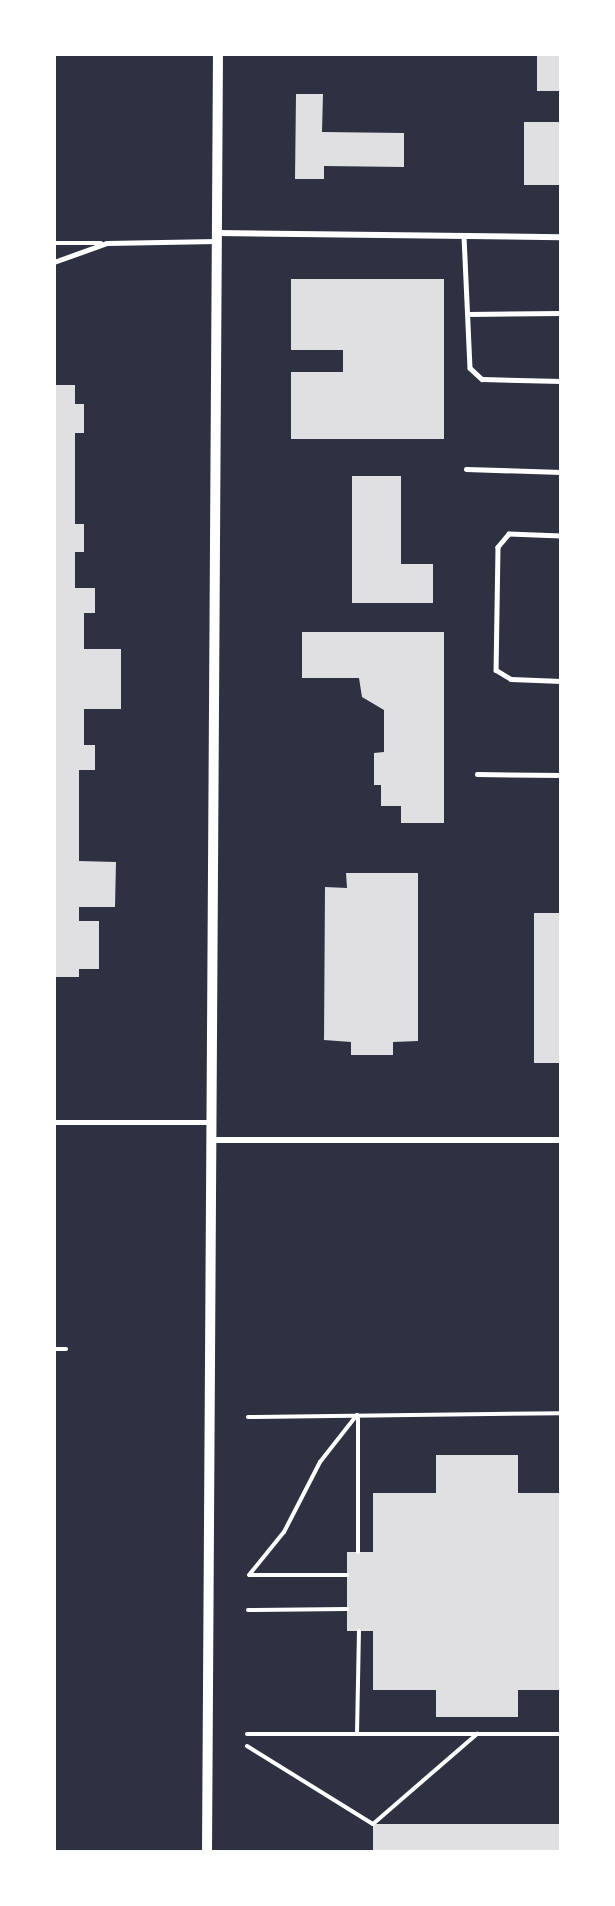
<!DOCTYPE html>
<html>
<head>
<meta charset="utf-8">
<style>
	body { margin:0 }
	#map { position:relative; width:615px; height:1906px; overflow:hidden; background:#2d3142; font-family:"Crimson Pro",serif }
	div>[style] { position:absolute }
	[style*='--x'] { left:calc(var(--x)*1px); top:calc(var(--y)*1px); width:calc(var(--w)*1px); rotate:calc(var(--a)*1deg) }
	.building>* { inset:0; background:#e0e0e3; transform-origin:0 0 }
	.path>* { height:4px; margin:-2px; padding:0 2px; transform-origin:2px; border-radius:2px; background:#fff }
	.service>* { height:4.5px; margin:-2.25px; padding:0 2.25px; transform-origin:2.25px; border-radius:2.25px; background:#fff }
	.pedestrian>* { height:5px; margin:-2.5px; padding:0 2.5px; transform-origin:2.5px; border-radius:2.5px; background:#fff }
	.minor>* { height:6px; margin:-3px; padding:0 3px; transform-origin:3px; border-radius:3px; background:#fff }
	.tertiary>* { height:10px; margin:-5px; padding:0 5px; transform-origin:5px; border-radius:5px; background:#fff }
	span { translate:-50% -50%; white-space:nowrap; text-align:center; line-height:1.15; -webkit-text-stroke:6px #fff; paint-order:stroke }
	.frame { position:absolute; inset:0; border:56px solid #fff; pointer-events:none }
</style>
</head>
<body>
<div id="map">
	<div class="building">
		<div style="left:537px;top:54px;width:24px;height:37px"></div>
		<div style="clip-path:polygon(296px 94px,323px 94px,322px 132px,404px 133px,404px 167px,324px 166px,324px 179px,295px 179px)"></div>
		<div style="left:524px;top:122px;width:37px;height:63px"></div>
		<div style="clip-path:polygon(291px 279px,444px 279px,444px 439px,291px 439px,291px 372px,343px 372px,343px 350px,291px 350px)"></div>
		<div style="clip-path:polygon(54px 385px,75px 385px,75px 404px,84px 404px,84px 433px,75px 433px,75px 524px,84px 524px,84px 552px,75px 552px,75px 588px,95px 588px,95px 613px,84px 613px,84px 649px,121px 649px,121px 709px,84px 709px,84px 745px,95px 745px,95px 770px,79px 770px,79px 861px,116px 862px,115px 907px,79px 907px,79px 921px,99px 921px,99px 969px,79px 969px,79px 977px,54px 977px)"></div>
		<div style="clip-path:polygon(352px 476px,401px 476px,401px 564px,433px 564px,433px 603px,352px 603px)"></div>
		<div style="clip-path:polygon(302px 632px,444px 632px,444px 823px,401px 823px,401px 806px,381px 806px,381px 785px,374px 785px,374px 753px,384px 752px,384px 710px,362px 697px,359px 678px,302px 678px)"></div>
		<div style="clip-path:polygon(346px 873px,418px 873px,418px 1041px,393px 1042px,393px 1055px,351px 1055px,351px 1042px,324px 1040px,325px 887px,347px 888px)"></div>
		<div style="left:534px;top:913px;width:27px;height:150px"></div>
		<div style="clip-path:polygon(436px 1455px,518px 1455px,518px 1493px,561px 1493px,561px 1690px,518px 1690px,518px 1717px,436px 1717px,436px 1690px,373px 1690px,373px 1631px,347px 1631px,347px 1552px,373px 1552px,373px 1493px,436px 1493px)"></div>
		<div style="left:373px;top:1824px;width:188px;height:28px"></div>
	</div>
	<div class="path">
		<div style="--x:54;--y:1349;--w:12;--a:0"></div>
		<div style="--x:358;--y:1416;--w:136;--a:90"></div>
		<div style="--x:248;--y:1417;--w:313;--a:-0.7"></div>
		<div style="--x:249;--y:1575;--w:55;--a:-50.9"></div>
		<div style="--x:284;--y:1532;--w:79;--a:-62.8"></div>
		<div style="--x:320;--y:1462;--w:60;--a:-51.8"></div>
		<div style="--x:250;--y:1575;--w:97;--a:0"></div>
		<div style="--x:248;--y:1610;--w:99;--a:-0.6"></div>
		<div style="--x:247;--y:1734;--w:110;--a:0"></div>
		<div style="--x:357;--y:1734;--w:103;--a:-88.9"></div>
		<div style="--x:357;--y:1734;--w:204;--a:0"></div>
		<div style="--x:247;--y:1746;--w:148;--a:31.8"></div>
		<div style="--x:373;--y:1824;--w:138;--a:-40.9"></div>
	</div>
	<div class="service">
		<div style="--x:464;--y:236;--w:132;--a:87.4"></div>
		<div style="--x:470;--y:368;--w:16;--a:43"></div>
		<div style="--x:482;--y:379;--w:79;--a:1.5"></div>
		<div style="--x:54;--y:243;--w:47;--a:0"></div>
		<div style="--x:54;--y:262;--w:56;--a:-19.7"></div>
		<div style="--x:107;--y:243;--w:109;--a:-1.1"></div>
		<div style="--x:468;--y:314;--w:93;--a:-0.6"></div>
		<div style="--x:466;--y:469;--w:95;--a:1.8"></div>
		<div style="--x:561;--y:536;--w:52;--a:-177.8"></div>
		<div style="--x:509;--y:534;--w:17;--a:130"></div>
		<div style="--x:498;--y:547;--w:123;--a:90.9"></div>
		<div style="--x:496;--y:670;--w:17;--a:31"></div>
		<div style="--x:511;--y:679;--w:50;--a:2.3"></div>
		<div style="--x:477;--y:774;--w:84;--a:0.7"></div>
	</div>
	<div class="pedestrian">
		<div style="--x:54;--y:1122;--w:157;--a:0"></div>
	</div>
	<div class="minor">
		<div style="--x:218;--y:233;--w:343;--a:0.7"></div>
		<div style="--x:213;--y:1140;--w:348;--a:0"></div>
	</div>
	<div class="tertiary">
		<div style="--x:207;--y:1852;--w:1798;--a:-89.65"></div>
	</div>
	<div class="frame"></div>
</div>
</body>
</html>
